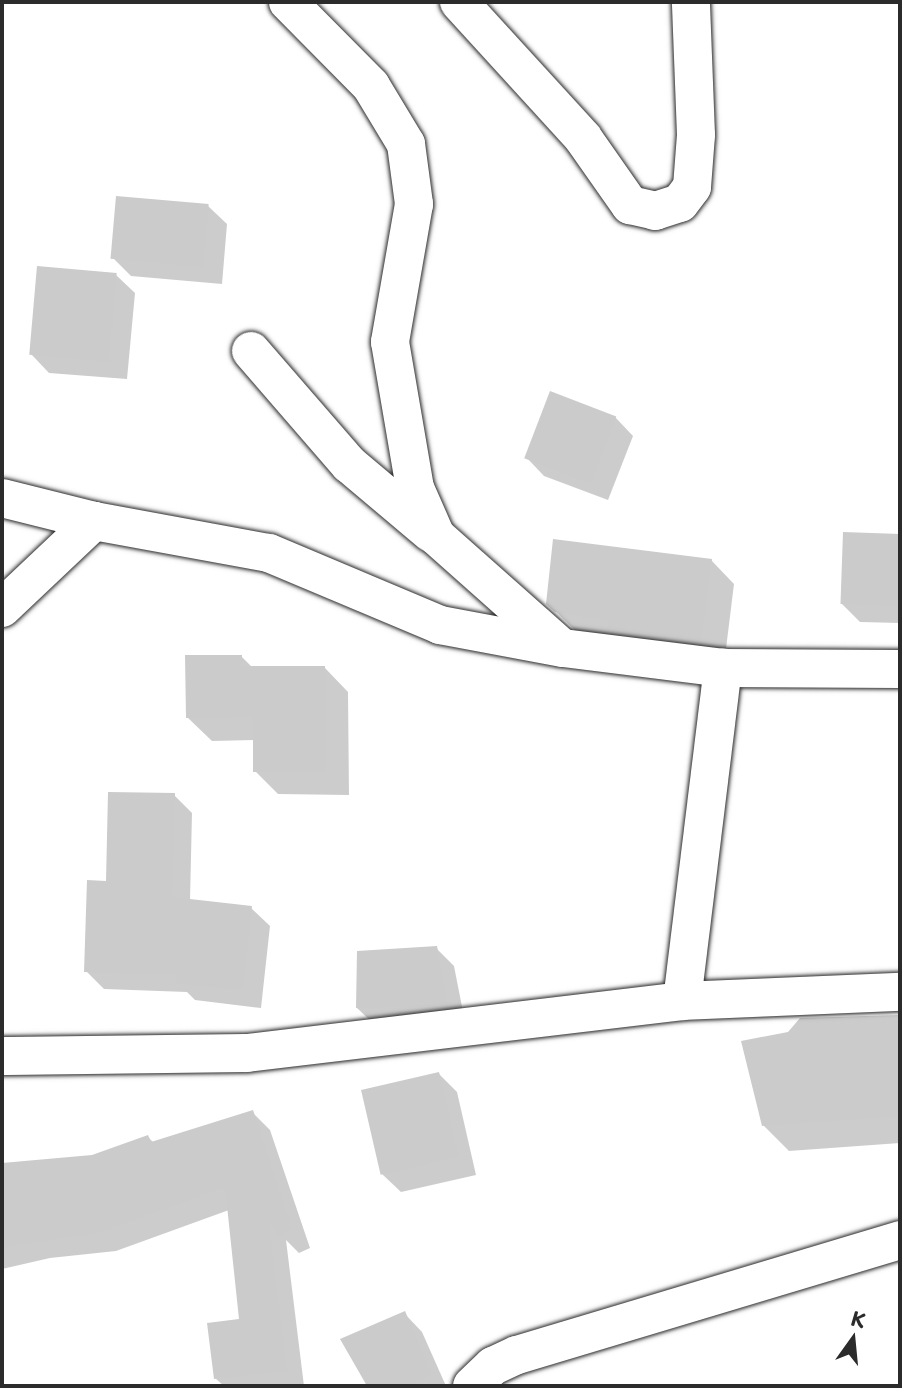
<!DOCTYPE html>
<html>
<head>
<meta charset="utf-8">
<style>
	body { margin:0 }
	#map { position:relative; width:902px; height:1388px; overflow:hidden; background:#fff; font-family:"Playpen Sans",sans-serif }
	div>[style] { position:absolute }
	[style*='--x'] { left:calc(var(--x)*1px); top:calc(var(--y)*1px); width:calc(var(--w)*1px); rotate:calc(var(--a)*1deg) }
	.shadow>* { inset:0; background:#0003 }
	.building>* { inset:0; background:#cbcbcb; transform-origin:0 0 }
	.roads { filter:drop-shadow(0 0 2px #2b2b2b) drop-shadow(0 0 2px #2b2b2b) }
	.minor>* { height:38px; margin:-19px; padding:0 19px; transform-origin:19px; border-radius:19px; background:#fff }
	span { translate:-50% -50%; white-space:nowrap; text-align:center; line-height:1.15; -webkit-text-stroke:6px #fff; paint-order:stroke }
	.frame { position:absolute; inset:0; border:4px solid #2b2b2b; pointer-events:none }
	.north { position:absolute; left:818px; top:1304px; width:70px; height:70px; -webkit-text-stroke:5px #fff; paint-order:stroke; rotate:15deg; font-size:19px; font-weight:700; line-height:28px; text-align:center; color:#2b2b2b }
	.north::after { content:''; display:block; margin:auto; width:24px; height:32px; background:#2b2b2b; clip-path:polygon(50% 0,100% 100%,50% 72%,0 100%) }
</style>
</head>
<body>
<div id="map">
	<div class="shadow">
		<div style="clip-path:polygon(208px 206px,227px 224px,222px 284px,131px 276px,113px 258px)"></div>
		<div style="clip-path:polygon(116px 275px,135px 293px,127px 379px,49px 373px,31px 354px)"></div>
		<div style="clip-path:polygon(615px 417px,633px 436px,608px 500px,544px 476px,526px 457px)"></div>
		<div style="clip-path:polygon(844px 534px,900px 536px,900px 623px,860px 622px,842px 604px)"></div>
		<div style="clip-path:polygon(711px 560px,734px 584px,724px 665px,580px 635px,547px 603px)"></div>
		<div style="clip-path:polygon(241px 656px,253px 668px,325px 668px,348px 692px,349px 795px,278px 794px,255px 771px,255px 740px,212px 741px,188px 718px)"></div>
		<div style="clip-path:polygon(174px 795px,192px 813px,190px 901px,251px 908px,270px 926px,261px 1008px,195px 1000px,187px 992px,104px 989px,86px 971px,108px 883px)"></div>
		<div style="clip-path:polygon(436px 948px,454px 966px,465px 1022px,376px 1026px,357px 1008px)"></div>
		<div style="clip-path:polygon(898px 1017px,900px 1143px,789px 1151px,763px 1125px)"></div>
		<div style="clip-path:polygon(439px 1074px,457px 1092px,476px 1175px,401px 1192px,382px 1174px)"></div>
		<div style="clip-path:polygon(252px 1112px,270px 1130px,310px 1248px,299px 1253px,286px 1240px,304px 1386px,224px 1386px,216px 1379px,241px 1321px,229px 1210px,116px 1251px,50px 1258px,2px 1269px,2px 1165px,92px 1157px,148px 1137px,154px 1143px)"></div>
		<div style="clip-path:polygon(404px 1313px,422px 1332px,446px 1386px,369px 1386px,342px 1340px)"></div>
	</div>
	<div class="building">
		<div style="left:116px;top:196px;width:93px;height:63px;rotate:5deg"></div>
		<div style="left:37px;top:266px;width:80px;height:89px;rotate:5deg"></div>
		<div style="left:550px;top:391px;width:71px;height:72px;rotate:21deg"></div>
		<div style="left:843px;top:532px;width:57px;height:72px;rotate:2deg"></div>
		<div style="clip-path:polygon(553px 539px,712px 559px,701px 643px,607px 631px,608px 620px,555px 612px,546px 604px)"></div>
		<div style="clip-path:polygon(185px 655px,242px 655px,242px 666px,325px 666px,326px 772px,253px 772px,253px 717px,186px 718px)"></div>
		<div style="clip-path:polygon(108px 792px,175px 793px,172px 897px,252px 906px,243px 990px,175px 983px,176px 975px,84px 972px,87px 880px,106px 881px)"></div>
		<div style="clip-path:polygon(437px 946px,448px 1005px,356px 1008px,357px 951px)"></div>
		<div style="clip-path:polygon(899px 1015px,900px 1116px,762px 1126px,741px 1041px,788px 1032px,800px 1018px)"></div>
		<div style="left:439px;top:1072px;width:87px;height:80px;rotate:77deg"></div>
		<div style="clip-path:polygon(253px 1110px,292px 1229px,279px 1236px,268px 1218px,287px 1371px,214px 1379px,207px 1323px,239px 1319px,225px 1187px,98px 1233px,2px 1247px,2px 1163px,92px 1155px,148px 1135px,151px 1142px)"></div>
		<div style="clip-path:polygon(405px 1311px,432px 1375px,408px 1386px,367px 1386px,340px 1339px)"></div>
	</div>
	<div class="roads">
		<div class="minor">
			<div style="--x:288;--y:2;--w:118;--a:45.3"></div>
			<div style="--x:371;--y:86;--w:68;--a:58.9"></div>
			<div style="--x:406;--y:144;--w:61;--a:82.4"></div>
			<div style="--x:414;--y:204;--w:140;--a:99.9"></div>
			<div style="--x:390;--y:342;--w:148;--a:80.3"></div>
			<div style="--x:415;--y:488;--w:52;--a:66.4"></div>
			<div style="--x:436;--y:536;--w:167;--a:41.6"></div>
			<div style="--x:459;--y:2;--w:184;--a:47.6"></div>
			<div style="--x:583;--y:138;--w:82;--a:55"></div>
			<div style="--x:630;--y:205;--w:26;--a:13"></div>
			<div style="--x:655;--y:211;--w:26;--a:-18"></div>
			<div style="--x:680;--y:203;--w:20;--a:-53"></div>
			<div style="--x:692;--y:187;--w:52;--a:-85.6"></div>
			<div style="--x:696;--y:135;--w:133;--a:-92.2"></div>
			<div style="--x:251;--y:351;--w:150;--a:49.1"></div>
			<div style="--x:349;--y:464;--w:107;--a:40.1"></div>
			<div style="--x:2;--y:498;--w:95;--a:14"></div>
			<div style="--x:94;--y:521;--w:178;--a:10.4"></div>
			<div style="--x:269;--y:553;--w:186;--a:22.8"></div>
			<div style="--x:440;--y:625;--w:125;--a:10.6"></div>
			<div style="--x:563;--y:648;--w:161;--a:7.1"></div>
			<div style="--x:723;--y:668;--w:177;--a:0.3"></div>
			<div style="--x:2;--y:608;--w:127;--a:-43.4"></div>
			<div style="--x:682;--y:1001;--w:336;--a:-83"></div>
			<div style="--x:2;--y:1056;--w:245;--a:-0.7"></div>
			<div style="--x:247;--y:1053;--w:438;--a:-6.8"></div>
			<div style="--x:682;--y:1001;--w:218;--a:-2.4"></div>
			<div style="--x:472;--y:1386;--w:29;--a:-44"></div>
			<div style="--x:493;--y:1366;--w:26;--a:-25"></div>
			<div style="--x:517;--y:1355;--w:400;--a:-16.7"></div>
		</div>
	</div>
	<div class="frame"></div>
	<div class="north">K</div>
</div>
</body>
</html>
